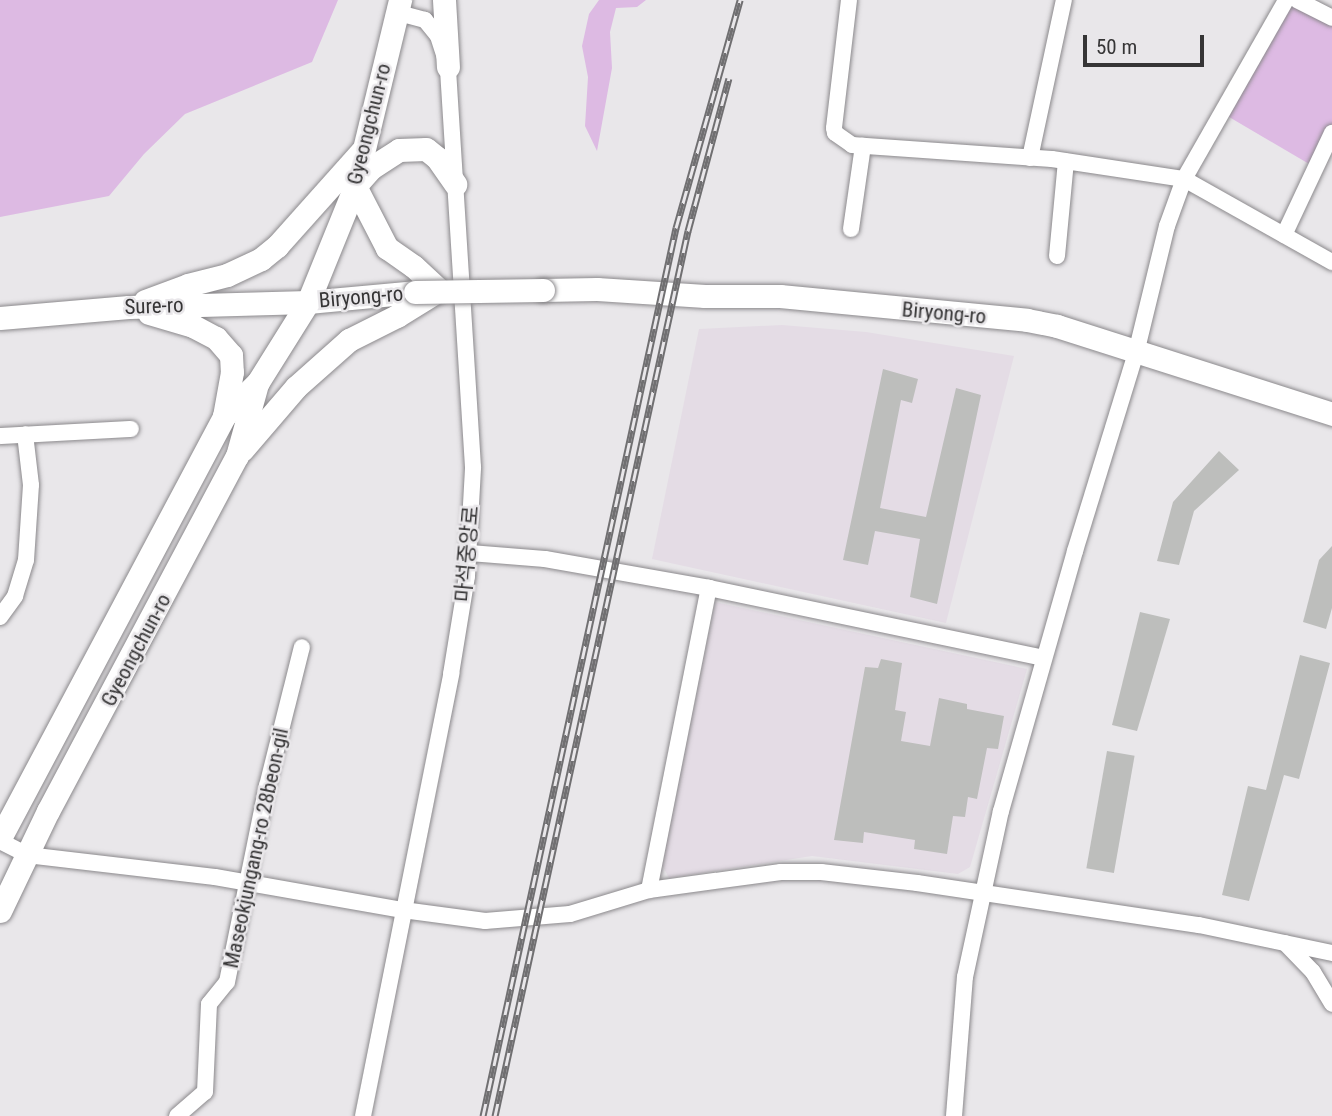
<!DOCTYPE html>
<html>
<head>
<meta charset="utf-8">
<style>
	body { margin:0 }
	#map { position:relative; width:1332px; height:1116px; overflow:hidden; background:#e9e7ea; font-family:"Roboto Condensed","Noto Sans KR",sans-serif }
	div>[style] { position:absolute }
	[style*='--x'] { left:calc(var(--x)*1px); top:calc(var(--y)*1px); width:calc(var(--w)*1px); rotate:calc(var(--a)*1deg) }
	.built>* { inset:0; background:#e4dce5 }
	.green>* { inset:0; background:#ddbae3 }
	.building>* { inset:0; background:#bdbebc; transform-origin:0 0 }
	.roads { filter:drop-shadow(0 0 2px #8b898c) drop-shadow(0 0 2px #8b898c) }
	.street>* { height:16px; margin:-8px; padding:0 8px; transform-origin:8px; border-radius:8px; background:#fff }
	.secondary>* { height:23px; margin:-11.5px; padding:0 11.5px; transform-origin:11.5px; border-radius:11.5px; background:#fff }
	.rail>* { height:7px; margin-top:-3.5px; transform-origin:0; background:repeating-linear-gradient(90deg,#e9e7ea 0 13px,#706f71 0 26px); box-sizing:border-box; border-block:2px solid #706f71 }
	.bridges { filter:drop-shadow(0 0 2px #8b898c) drop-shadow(0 0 2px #8b898c) }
	.secondary-bridge>* { height:23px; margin:-11.5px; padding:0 11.5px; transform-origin:11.5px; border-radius:11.5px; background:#fff }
	span { translate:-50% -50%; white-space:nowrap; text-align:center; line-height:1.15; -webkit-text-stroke:5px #e9e7ea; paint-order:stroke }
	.street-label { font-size:21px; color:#363536 }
	.scale { position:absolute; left:1083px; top:35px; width:121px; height:32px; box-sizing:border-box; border:4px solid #363536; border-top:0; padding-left:9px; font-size:21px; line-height:24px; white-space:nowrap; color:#363536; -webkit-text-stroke:5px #e9e7ea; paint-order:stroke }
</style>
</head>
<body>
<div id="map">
	<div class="built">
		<div style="clip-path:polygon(782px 325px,866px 332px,1014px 356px,946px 623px,652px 559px,699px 329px)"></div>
		<div style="clip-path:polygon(715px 602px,1027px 669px,970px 867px,958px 874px,812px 856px,669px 878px,662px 865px)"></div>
	</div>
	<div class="green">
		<div style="clip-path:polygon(0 0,338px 0,312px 62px,185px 114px,144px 154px,109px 196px,0 217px)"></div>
		<div style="clip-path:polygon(599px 0,646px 0,637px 7px,616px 8px,610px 32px,612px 68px,597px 151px,585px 126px,588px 77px,582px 46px,589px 14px)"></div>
		<div style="clip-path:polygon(1286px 0,1332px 18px,1332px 136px,1316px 168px,1224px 114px)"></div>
	</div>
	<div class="building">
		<div style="clip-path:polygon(883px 369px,918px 379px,912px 403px,901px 400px,880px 508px,926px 517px,956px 388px,981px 395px,937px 604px,910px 597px,920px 539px,875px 531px,868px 565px,843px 560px)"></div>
		<div style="clip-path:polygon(1219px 451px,1239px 470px,1194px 511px,1179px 565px,1157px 561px,1173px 502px)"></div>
		<div style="clip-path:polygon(1332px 546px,1332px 608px,1326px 629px,1303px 622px,1319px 560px)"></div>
		<div style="clip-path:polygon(1140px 612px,1170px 619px,1137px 731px,1112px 725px)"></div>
		<div style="clip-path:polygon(1300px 655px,1330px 663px,1299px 779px,1284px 775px,1249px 901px,1222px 895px,1248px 786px,1266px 790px)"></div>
		<div style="clip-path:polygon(881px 659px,902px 663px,895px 710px,906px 712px,901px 741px,930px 746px,939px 698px,967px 704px,967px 709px,1004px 716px,998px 749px,987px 748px,977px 799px,968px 797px,965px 817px,953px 816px,947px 854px,914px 849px,915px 840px,864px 832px,863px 843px,834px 840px,865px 667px,878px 668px)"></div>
		<div style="left:1107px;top:751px;width:28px;height:119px;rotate:10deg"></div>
	</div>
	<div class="roads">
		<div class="street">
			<div style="--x:849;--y:0;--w:129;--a:96.7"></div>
			<div style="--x:834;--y:128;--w:5;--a:79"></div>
			<div style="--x:835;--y:133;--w:21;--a:35"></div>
			<div style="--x:852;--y:145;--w:200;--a:4"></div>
			<div style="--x:1052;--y:159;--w:134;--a:8.6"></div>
			<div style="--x:1184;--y:179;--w:170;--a:29.3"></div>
			<div style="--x:1297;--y:0;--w:39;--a:27"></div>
			<div style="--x:1030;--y:158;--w:162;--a:-77.9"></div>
			<div style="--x:851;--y:229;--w:84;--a:-81.8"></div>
			<div style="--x:1284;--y:235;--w:113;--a:-64.8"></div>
			<div style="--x:1057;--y:256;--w:95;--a:-84.6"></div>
			<div style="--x:0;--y:436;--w:131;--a:-3.1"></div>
			<div style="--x:470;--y:553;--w:75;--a:4.6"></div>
			<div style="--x:545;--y:559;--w:167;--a:10"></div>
			<div style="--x:0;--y:617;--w:26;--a:-54"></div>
			<div style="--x:15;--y:596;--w:38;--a:-73"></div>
			<div style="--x:26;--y:560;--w:75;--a:-86.2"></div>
			<div style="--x:31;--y:485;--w:51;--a:-96.7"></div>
			<div style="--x:0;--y:841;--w:30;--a:27"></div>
			<div style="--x:27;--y:855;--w:189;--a:6.7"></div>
			<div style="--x:215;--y:877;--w:191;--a:10"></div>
			<div style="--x:403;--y:910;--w:83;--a:7.6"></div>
			<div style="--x:485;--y:921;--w:85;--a:-4.7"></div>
			<div style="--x:570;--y:914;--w:83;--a:-16.9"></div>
			<div style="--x:649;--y:890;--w:133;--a:-7.8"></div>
			<div style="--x:781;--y:872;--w:40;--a:0"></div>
			<div style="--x:821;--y:872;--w:97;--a:6.5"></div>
			<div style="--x:917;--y:883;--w:285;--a:8.5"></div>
			<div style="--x:1199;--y:925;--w:136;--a:11.9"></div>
			<div style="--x:649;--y:890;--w:308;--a:-78.8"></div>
			<div style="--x:709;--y:588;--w:342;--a:11.8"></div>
			<div style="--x:1285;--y:943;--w:40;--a:46"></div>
			<div style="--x:1313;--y:972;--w:37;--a:59"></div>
			<div style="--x:177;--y:1116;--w:37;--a:-41"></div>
			<div style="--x:205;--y:1092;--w:88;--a:-87.4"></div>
			<div style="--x:209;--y:1004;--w:28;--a:-51"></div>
			<div style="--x:227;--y:982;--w:200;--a:-78.5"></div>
			<div style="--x:267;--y:786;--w:143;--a:-75.9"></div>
			<div style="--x:363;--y:1116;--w:451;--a:-78.7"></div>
			<div style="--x:451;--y:674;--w:99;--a:-80.7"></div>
			<div style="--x:467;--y:576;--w:109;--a:-86.8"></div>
			<div style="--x:473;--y:467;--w:401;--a:-93.6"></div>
			<div style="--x:448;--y:67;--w:33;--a:-108"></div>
			<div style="--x:438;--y:36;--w:21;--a:-129"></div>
			<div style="--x:425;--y:20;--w:30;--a:-165"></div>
			<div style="--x:954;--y:1116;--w:139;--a:-85.5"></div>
			<div style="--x:965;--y:977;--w:170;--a:-77.8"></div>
			<div style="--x:1001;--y:811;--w:270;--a:-74.1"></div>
			<div style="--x:1075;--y:551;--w:207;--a:-72.9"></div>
			<div style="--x:1136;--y:353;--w:131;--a:-76.3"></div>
			<div style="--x:1167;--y:226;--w:50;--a:-70.1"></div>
			<div style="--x:1184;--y:179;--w:206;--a:-60.3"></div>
		</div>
		<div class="secondary">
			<div style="--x:444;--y:0;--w:67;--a:86.6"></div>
			<div style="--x:543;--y:290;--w:54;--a:-1.1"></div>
			<div style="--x:597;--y:289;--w:108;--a:3.7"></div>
			<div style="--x:705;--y:296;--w:75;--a:0"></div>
			<div style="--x:780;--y:296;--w:248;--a:5.5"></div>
			<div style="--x:1027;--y:320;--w:31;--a:11"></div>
			<div style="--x:1057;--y:326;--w:289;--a:17.7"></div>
			<div style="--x:145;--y:301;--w:46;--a:-20.4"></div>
			<div style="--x:188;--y:285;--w:40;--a:-14.4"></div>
			<div style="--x:227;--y:275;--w:38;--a:-25"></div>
			<div style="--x:261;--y:259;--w:21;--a:-39"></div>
			<div style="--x:277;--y:246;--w:126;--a:-48.2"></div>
			<div style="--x:149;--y:313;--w:46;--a:16.5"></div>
			<div style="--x:193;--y:326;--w:26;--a:28"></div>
			<div style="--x:216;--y:338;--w:23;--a:49"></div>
			<div style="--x:231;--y:355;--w:17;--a:87"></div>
			<div style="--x:232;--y:372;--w:45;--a:100.3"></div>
			<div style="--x:0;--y:318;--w:129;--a:-4.9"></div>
			<div style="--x:129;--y:307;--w:179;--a:-1.6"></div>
			<div style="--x:308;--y:302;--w:107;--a:-5.3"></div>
			<div style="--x:242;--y:450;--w:83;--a:-49.4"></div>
			<div style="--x:296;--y:387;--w:71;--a:-41.6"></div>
			<div style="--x:349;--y:340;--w:54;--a:-26.6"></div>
			<div style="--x:397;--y:316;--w:49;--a:-31.8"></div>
			<div style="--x:439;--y:290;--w:35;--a:-137"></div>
			<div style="--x:413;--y:266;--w:32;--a:-145"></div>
			<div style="--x:387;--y:248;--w:70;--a:-117.3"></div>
			<div style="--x:355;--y:186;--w:24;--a:-48"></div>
			<div style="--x:371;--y:168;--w:33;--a:-33"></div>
			<div style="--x:399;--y:150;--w:27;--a:-2"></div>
			<div style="--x:426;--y:149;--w:14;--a:39"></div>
			<div style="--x:437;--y:158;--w:32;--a:55"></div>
			<div style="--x:0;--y:838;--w:478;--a:-62"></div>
			<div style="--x:224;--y:416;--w:48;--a:-45"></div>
			<div style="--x:258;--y:382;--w:94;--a:-58"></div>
			<div style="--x:308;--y:302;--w:125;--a:-67.9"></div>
			<div style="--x:355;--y:186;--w:191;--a:-76.4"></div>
			<div style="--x:0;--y:911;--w:111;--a:-64.4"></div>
			<div style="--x:48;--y:811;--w:402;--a:-62"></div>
			<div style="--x:237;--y:456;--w:75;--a:-74.5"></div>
		</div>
	</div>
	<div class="rail">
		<div style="--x:483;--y:1116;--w:909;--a:-77.74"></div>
		<div style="--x:676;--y:228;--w:237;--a:-74.3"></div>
		<div style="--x:495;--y:1116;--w:906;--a:-77.7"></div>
		<div style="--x:688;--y:231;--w:158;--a:-75"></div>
	</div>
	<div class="bridges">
		<div class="secondary-bridge">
			<div style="--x:415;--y:292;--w:128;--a:-0.9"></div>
		</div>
	</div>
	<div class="street-label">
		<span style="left:369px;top:124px;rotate:-76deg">Gyeongchun-ro</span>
		<span style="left:361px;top:297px;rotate:-5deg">Biryong-ro</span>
		<span style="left:154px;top:306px;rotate:-2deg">Sure-ro</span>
		<span style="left:944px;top:313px;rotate:5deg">Biryong-ro</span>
		<span style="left:467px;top:554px;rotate:-85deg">마석중앙로</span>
		<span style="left:136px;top:650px;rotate:-62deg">Gyeongchun-ro</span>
		<span style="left:256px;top:848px;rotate:-78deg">Maseokjungang-ro 28beon-gil</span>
	</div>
	<div class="scale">50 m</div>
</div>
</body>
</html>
